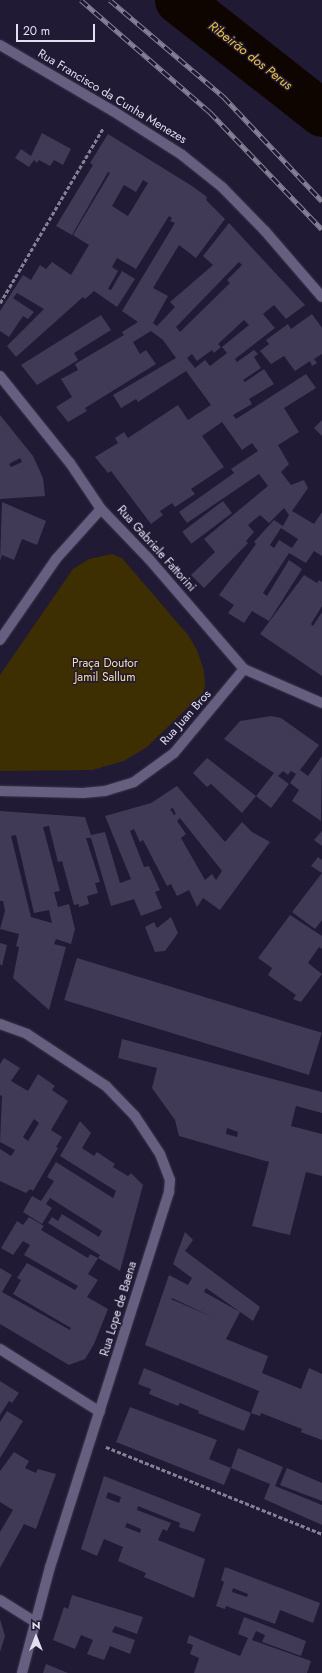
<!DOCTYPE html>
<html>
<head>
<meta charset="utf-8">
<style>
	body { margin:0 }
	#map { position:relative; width:322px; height:1673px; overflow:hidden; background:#201a34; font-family:Jost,sans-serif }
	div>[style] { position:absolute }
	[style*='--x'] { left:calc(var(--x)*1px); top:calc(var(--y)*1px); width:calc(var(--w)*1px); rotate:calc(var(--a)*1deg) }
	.green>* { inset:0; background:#3d2f02 }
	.river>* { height:47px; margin:-23.5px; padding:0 23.5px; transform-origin:23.5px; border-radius:23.5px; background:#0f0500 }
	.building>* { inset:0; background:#413a57; transform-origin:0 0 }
	.path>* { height:2.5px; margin-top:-1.25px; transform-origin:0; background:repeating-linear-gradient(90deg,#858096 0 4px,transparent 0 6px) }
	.roads { filter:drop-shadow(0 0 1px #3b344a) drop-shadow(0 0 1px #3b344a) }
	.minor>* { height:10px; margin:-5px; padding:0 5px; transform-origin:5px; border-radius:5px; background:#665f7f }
	.rail>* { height:4.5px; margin-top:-2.25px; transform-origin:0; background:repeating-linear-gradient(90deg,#201a34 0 9px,#878298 0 18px); box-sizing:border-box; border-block:1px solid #878298 }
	span { translate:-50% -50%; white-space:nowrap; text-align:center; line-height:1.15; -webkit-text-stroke:3px #201a34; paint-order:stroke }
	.street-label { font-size:12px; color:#e3dff1 }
	.park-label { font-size:12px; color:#fadf99 }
	.water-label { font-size:13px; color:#f1c43a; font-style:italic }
	.north { position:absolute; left:16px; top:1617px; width:40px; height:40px; -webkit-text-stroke:3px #201a34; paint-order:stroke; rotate:0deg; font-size:11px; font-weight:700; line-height:16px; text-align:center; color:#e3dff1 }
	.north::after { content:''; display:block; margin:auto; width:14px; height:18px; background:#e3dff1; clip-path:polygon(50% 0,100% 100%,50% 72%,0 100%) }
	.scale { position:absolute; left:16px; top:24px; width:79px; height:18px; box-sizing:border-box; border:2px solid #e3dff1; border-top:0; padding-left:5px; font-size:12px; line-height:14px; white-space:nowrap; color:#e3dff1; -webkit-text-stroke:3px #201a34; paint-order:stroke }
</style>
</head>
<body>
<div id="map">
	<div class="green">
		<div style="clip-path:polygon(112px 554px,122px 558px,188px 635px,197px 650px,204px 671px,205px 686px,203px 693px,147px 747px,124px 761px,92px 770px,0 771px,0 675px,73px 569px,89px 559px)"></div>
	</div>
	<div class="river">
		<div style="--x:178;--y:0;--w:183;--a:38.1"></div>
	</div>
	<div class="building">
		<div style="clip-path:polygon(42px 133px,71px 149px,63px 165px,54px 160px,50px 166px,39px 160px,37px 163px,34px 160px,29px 167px,15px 158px,21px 149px,31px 156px)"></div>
		<div style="clip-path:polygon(evenodd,108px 134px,192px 186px,207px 197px,206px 200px,225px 219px,196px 258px,179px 245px,153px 288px,168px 296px,153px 323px,157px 326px,175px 307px,170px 302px,213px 265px,203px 256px,229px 223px,305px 305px,286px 319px,274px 305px,263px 314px,275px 328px,235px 359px,237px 362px,254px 350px,258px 354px,254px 357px,261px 368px,243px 380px,245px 382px,264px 369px,274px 384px,249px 399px,252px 404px,233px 415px,236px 419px,306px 374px,316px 388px,284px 408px,299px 432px,278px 445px,289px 464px,281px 472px,291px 485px,304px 480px,308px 488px,292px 511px,314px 524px,322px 512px,322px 556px,314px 551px,306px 563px,289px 553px,263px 593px,267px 596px,289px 560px,302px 569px,269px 621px,252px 611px,244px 623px,228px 613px,234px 605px,219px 595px,256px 544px,254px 542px,274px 520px,283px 526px,289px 515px,284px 508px,269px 523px,260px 515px,248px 525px,254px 532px,246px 541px,248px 543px,204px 588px,191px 575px,215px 552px,204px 539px,268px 486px,259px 474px,187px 523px,179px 512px,234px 473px,231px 469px,258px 451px,252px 443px,242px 450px,222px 422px,202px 436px,224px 467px,191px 489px,195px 494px,175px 507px,172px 503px,160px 511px,163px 515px,151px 524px,111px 471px,108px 473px,95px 457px,118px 443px,115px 438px,124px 432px,128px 438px,178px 405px,188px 420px,211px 405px,186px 371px,138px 402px,136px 399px,121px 408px,113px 395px,176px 358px,163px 340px,151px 331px,133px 342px,140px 354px,146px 350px,156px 364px,85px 408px,87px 411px,68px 422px,56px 407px,72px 397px,61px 379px,78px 370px,75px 364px,124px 335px,122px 332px,138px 322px,122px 311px,175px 223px,170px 221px,172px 218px,169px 216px,136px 269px,117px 258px,112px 267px,118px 271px,108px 289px,111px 290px,122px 271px,135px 279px,117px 307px,94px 291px,85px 299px,83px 297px,16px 357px,7px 346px,44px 309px,17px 293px,13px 298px,34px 312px,28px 319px,23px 316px,9px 337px,0 331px,0 311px,23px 275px,31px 280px,40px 265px,46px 269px,52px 262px,71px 275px,89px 245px,73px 235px,110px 173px,108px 172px,72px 235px,56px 226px,93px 165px,90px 163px,108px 134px,143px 180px,148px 183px,128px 216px,112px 206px,124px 185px,136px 192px,143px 180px,108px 134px,239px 262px,242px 265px,227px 280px,230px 283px,180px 332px,176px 327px,239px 262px,108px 134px,244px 320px,249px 325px,222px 347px,227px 353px,210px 366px,205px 360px,195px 368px,187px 358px,192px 354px,197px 361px,212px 350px,214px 353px,221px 347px,218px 344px,244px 320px,108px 134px,281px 528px,298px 539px,292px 548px,279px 540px,274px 548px,270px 545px,281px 528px)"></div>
		<div style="clip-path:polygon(312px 314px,322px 328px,322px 354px,314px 359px,317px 363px,312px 366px,310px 361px,295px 371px,284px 356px,271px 364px,260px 351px,269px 344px,266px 340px,288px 324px,291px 329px)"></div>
		<div style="clip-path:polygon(101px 315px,111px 330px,74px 353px,78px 360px,37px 385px,21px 365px)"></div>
		<div style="clip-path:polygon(evenodd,0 415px,33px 456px,43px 478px,45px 496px,0 499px,0 415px,20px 458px,22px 462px,11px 467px,9px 464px,20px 458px)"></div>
		<div style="clip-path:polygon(322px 420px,322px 436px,314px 428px)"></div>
		<div style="left:223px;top:501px;width:15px;height:51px;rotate:53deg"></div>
		<div style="clip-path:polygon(2px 502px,46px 521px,37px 545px,22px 539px,14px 560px,2px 555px,0 561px)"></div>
		<div style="clip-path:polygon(304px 575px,317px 583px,319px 580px,322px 582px,322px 606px,311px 624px,313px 626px,322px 612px,322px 676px,260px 634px)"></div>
		<div style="clip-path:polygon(271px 716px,281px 718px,319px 745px,300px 770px,308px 776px,322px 756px,321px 821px,292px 801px,299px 790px,290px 783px,296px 774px,291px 771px,288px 775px,283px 771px,278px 776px,289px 784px,271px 808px,256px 796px,274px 773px,224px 739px,240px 721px)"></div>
		<div style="clip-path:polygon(207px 758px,256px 796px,242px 813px,211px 784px,207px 787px,193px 773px)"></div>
		<div style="clip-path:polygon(evenodd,177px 786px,225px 842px,242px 822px,252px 832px,270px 842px,220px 910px,203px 898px,197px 907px,189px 890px,177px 896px,171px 884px,167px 886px,143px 840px,140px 842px,134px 829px,130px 831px,144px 867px,149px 866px,160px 890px,155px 892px,162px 908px,141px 916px,134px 899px,111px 906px,91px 838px,86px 838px,100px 882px,95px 883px,98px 893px,87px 896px,89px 904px,79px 907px,79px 904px,74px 905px,62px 861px,58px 862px,49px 826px,43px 827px,60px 891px,54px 892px,58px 907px,69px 904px,75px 929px,71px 944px,56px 939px,54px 944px,66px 947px,49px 1010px,13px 978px,19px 947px,16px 946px,19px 934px,0 929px,5px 911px,3px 901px,0 901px,0 811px,85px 817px,91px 835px,105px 832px,120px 883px,131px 879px,105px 816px,151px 803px,177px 786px,173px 808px,176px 814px,174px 815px,170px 809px,173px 808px,177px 786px,180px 818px,222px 871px,216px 880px,212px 874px,205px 880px,181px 838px,186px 834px,177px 821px,180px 818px,177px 786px,16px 835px,34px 913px,49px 910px,52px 923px,31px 917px,11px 836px,16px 835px)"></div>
		<div style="clip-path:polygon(322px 831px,322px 846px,314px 840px)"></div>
		<div style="clip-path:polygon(318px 857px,322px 860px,322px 920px,315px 929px,292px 912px,322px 873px,311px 866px)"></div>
		<div style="clip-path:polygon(290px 915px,322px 936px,322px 949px,319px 947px,308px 963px,322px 974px,301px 1002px,293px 999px,296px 995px,268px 975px,272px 968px,258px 958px)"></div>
		<div style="clip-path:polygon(171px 917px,178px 933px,165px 951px,155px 952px,145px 927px,154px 922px,157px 928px)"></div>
		<div style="clip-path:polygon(0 943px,7px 945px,2px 966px,0 964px)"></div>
		<div style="left:77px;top:958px;width:256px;height:44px;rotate:17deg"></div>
		<div style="clip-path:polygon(evenodd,122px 1039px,322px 1092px,322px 1113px,296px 1106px,291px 1126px,322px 1134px,322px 1176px,306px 1172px,290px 1235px,252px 1226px,269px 1162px,179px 1136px,175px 1120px,152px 1088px,157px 1068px,118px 1058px,122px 1039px,227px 1128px,238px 1132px,237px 1137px,226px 1134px,227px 1128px)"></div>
		<div style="clip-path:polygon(evenodd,4px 1058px,20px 1068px,11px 1081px,28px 1091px,38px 1074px,55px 1086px,52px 1090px,68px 1101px,51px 1130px,62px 1137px,56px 1147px,58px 1148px,33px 1191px,30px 1189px,26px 1193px,0 1181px,0 1149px,11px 1156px,15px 1150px,0 1142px,2px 1096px,0 1095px,0 1064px,4px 1058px,34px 1119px,39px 1123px,28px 1141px,23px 1137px,34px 1119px)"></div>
		<div style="clip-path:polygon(80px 1121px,91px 1133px,82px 1148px,94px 1156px,97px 1152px,115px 1164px,113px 1167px,128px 1176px,131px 1173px,143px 1185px,120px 1271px,98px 1258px,100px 1255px,48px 1223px,52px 1217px,58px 1221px,62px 1214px,99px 1237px,102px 1231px,50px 1198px,46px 1204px,52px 1208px,42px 1224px,23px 1212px,32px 1196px,41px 1201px,54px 1181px,47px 1177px,56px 1162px,113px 1198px,116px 1191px,60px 1156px)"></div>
		<div style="clip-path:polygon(29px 1217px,44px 1226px,41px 1230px,88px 1258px,90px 1254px,98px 1258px,88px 1274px,98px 1280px,87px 1297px,108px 1309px,94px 1344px,85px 1359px,69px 1365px,0 1324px,0 1268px,12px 1275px,2px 1292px,70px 1330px,71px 1328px,13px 1294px,21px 1280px,17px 1278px,27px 1263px,75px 1290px,78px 1286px,24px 1255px,30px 1245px,23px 1241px,13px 1255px,1px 1248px,17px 1221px,23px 1225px)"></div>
		<div style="clip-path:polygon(evenodd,185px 1232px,193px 1240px,185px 1251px,260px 1307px,253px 1321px,206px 1288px,204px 1292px,240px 1312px,226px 1339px,268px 1356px,262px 1373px,301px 1389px,309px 1368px,322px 1374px,322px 1440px,301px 1432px,302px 1429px,261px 1413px,260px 1416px,251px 1413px,244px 1431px,198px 1413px,199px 1411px,180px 1403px,178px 1406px,149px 1394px,151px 1389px,138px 1384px,144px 1368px,251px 1413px,259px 1391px,145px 1345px,169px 1275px,188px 1285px,192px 1278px,173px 1264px,185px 1232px,172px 1298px,212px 1317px,171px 1299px,172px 1298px)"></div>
		<div style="clip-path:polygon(0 1381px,19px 1393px,12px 1403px,9px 1401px,0 1415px)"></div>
		<div style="clip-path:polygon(130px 1407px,217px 1440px,209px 1459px,231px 1468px,238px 1448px,283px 1467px,275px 1486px,322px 1505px,322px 1525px,264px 1499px,270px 1484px,231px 1468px,224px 1485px,116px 1442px)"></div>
		<div style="clip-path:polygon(7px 1411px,23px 1421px,0 1458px,0 1422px)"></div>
		<div style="clip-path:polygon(14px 1452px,29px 1461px,25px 1468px,36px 1473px,38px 1469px,56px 1474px,36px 1529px,24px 1524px,0 1568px,0 1532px,13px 1510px,0 1502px,0 1471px)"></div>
		<div style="clip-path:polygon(287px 1468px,322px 1483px,322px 1501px,280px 1485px)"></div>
		<div style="clip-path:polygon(evenodd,104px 1476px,201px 1514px,194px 1532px,179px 1527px,180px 1523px,138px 1506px,137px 1510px,171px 1523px,167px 1531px,163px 1529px,158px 1540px,205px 1559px,194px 1598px,144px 1577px,146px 1573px,118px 1561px,123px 1547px,104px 1539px,97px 1556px,81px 1549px,104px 1476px,108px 1492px,121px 1497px,119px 1503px,106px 1498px,108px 1492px,104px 1476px,127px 1523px,141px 1529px,140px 1533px,125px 1527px,127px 1523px)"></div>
		<div style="clip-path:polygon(evenodd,225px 1567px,320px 1603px,313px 1623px,280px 1610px,275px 1624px,226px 1606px,225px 1609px,216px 1606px,224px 1582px,221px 1580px,225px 1567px,233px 1588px,248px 1594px,247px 1597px,232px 1592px,233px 1588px)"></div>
		<div style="clip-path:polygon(72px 1595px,143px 1617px,137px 1634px,115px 1626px,112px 1632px,135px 1640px,130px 1654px,110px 1646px,104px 1660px,87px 1654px,93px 1640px,81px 1635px,75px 1649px,53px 1640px,64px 1607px,68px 1609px)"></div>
		<div style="clip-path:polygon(244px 1617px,306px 1641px,301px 1656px,262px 1642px,265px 1635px,256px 1631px,252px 1640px,311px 1661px,307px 1673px,194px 1673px,199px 1658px,190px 1654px,193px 1645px,187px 1643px,189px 1635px,240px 1656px,248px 1638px,238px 1634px)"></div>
		<div style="clip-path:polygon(0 1619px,5px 1636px,0 1652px)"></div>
		<div style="clip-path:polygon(46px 1664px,68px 1673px,43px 1673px)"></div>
	</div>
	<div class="path">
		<div style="--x:0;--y:303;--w:203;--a:-59.5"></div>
		<div style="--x:106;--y:1447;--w:233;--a:21.9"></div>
	</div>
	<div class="roads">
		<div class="minor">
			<div style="--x:0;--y:45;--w:131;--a:30.3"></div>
			<div style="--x:113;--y:111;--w:82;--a:32.5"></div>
			<div style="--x:182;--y:155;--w:51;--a:38.7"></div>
			<div style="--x:222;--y:187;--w:62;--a:45.7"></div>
			<div style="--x:265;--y:231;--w:87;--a:49.2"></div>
			<div style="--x:0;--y:376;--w:112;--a:51.2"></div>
			<div style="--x:70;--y:463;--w:55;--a:56"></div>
			<div style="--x:101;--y:509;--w:69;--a:46.2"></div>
			<div style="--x:149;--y:559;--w:145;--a:49.2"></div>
			<div style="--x:244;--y:669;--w:85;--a:23.6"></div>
			<div style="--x:0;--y:640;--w:98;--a:-55.3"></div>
			<div style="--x:56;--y:559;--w:67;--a:-48"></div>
			<div style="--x:0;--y:791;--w:83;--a:1.4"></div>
			<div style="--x:83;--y:793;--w:22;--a:-5"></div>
			<div style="--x:105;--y:791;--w:30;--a:-17"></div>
			<div style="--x:134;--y:782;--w:49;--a:-35.9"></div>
			<div style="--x:174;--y:753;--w:109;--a:-50.2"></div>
			<div style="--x:0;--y:1024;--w:29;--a:20"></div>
			<div style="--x:27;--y:1034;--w:95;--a:33.4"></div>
			<div style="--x:106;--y:1086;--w:42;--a:46"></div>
			<div style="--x:135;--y:1116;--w:45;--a:56.7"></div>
			<div style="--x:160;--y:1154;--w:28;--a:69"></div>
			<div style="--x:170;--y:1180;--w:12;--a:95"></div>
			<div style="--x:169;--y:1192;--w:393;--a:107.6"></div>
			<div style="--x:50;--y:1567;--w:110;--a:104.8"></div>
			<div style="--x:0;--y:1349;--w:118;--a:32.2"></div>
			<div style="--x:0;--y:1600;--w:40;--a:32"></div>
		</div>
	</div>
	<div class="rail">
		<div style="--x:81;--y:0;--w:171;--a:41"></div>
		<div style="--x:210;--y:112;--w:162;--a:46.3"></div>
		<div style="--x:110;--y:0;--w:150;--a:40.4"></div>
		<div style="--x:224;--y:97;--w:143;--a:46.7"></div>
	</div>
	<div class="street-label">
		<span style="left:112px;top:97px;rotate:31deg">Rua Francisco da Cunha Menezes</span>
		<span style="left:156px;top:549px;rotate:48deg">Rua Gabriele Fattorini</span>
		<span style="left:186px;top:718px;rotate:-48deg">Rua Juan Bros</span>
		<span style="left:119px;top:1309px;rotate:-73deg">Rua Lope de Baena</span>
	</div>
	<div class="park-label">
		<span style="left:105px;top:671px">Praça Doutor<br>Jamil Sallum</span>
	</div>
	<div class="water-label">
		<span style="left:250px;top:56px;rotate:38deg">Ribeirão dos Perus</span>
	</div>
	<div class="north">N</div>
	<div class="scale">20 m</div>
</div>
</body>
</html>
